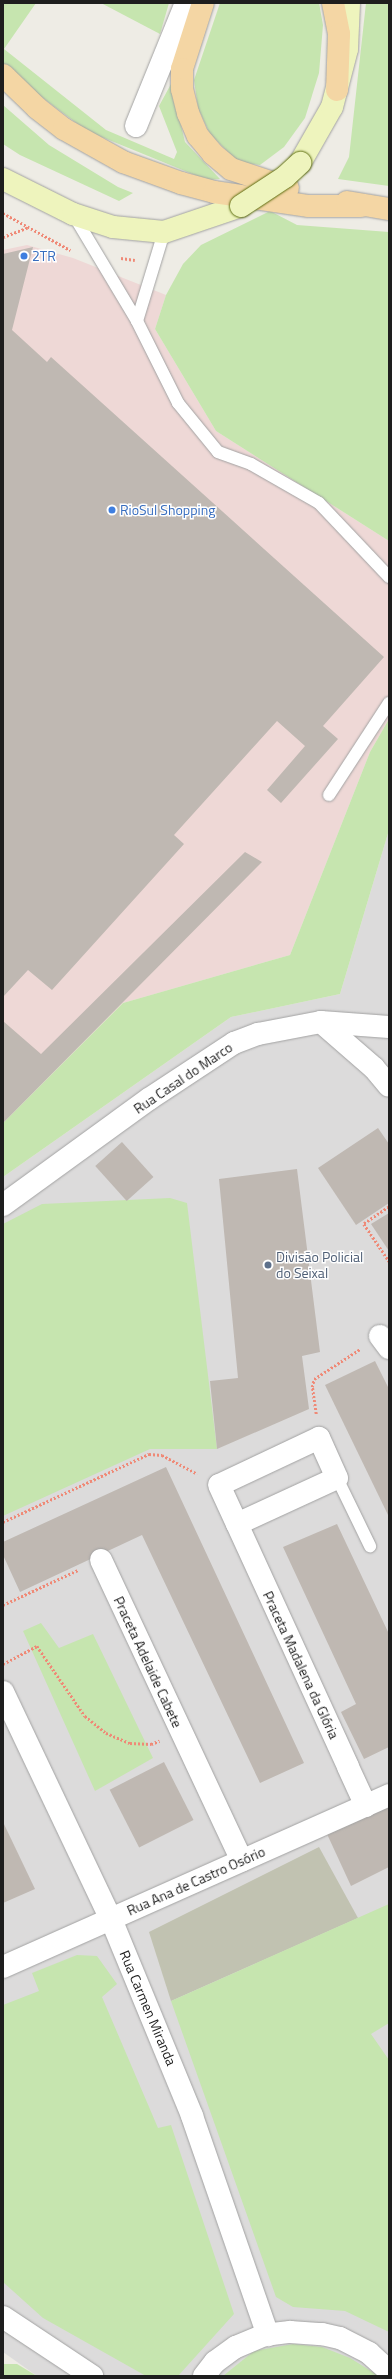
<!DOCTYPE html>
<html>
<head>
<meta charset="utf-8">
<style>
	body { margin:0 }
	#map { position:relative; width:392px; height:2379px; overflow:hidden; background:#eeece5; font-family:"Titillium Web",sans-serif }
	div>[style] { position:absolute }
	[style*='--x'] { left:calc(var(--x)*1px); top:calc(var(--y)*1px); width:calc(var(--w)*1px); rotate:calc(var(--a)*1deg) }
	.residential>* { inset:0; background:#dcdbdb }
	.commercial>* { inset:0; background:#eed8d6 }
	.construction>* { inset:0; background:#c1c2b1 }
	.grass>* { inset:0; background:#c6e5af }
	.building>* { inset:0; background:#bfb8b2; transform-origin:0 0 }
	.path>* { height:2.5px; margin-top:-1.25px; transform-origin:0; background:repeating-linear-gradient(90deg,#ef8976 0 2px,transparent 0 4px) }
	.roads { filter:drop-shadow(0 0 1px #a2a2a2) drop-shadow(0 0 1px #a2a2a2) }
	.service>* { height:12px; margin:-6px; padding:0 6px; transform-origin:6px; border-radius:6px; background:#fff }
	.minor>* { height:22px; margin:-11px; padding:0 11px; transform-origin:11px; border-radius:11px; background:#fff }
	.secondary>* { height:22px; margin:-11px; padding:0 11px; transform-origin:11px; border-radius:11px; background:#eef4bd }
	.primary>* { height:22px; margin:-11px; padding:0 11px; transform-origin:11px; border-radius:11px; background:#f4d6a4 }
	.bridges { filter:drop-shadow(0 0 1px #5d6d0e) drop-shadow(0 0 1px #5d6d0e) }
	.secondary-bridge>* { height:22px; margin:-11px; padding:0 11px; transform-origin:11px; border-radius:11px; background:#eef4bd }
	.dots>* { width:11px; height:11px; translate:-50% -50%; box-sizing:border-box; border:2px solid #fff; border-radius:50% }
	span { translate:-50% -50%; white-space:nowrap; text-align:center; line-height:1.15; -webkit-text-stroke:3px #fff; paint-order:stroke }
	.shop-label { font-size:14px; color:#366cbe }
	.left { translate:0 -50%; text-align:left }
	.street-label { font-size:14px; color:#1e1e1e }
	.service-label { font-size:14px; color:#4e5e75 }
	.frame { position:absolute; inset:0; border:4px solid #1e1e1e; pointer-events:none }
</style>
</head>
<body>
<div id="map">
	<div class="residential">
		<div style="clip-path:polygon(389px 830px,389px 2376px,37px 2376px,3px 2352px,3px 1177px,231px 1017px,340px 994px)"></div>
	</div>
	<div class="commercial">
		<div style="clip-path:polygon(27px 245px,73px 258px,166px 295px,155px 329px,216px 431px,389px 541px,389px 719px,370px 752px,290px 955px,123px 1003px,3px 1123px,3px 250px)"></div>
	</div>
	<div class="construction">
		<div style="clip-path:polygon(319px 1847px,358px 1918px,171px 2001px,149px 1932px)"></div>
	</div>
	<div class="grass">
		<div style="clip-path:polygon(3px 3px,36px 3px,4px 49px,106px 130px,174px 159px,177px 152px,159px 106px,171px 84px,185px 142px,220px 179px,207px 180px,87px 131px,11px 74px,3px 63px)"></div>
		<div style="clip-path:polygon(101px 3px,169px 3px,160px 34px)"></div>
		<div style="clip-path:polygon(220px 3px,319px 3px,323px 25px,319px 73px,305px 118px,284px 147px,260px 165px,238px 162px,210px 134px,198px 108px,194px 80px)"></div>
		<div style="clip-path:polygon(366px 3px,389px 3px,389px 186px,338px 179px,349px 157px)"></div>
		<div style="clip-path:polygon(3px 105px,49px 145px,118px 187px,133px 193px,119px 201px,20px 155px,3px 144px)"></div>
		<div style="clip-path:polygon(270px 211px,297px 225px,389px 232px,389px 541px,216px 431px,155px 329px,166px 295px,183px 264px,201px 245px)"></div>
		<div style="clip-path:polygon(389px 719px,389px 830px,340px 994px,231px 1017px,3px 1177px,3px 1123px,123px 1003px,290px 955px,370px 752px)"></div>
		<div style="clip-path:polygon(170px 1198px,187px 1203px,217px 1449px,150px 1449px,3px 1516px,3px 1224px,42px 1204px)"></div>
		<div style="clip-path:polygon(41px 1623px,59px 1648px,93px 1634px,153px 1758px,95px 1791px,23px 1631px)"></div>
		<div style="clip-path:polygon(389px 1904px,389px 2023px,371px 2034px,389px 2060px,389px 2332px,345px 2311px,293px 2307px,276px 2297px,171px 2001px)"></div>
		<div style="clip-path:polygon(77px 1955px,97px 1956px,117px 1984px,102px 1997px,158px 2128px,171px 2125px,234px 2314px,178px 2376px,146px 2376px,43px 2318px,3px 2282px,3px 2005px,39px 1991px,32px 1973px)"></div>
		<div style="clip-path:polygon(293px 2344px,322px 2347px,350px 2358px,379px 2376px,223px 2376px,254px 2351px)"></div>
		<div style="clip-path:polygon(3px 2364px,17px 2364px,37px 2376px,3px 2376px)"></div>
	</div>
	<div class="building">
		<div style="clip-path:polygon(33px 247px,12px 330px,47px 362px,51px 357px,384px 657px,323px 726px,338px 739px,281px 803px,267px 790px,305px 746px,277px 721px,174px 835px,184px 844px,52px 990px,28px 970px,3px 997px,3px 254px)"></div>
		<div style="clip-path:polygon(245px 852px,262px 862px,3px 1123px,3px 1021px,41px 1054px)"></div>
		<div style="clip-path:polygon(378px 1128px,389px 1144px,389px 1203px,356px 1225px,318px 1168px)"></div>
		<div style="left:122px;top:1142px;width:47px;height:36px;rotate:48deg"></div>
		<div style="clip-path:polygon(297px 1169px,320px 1352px,302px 1356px,309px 1409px,217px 1449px,210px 1381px,238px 1378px,219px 1179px)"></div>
		<div style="clip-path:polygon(389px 1213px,389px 1251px,371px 1224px)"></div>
		<div style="clip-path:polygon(375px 1361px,389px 1389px,389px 1517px,325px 1385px)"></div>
		<div style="clip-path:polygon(166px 1467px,304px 1763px,260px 1783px,142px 1535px,20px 1592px,3px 1555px,3px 1542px)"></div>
		<div style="clip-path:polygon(337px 1524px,389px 1634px,389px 1747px,364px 1759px,341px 1712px,356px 1704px,283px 1547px)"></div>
		<div style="left:164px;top:1762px;width:65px;height:61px;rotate:63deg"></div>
		<div style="clip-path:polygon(389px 1806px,389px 1867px,351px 1886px,327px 1834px)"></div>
		<div style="clip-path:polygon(3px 1822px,35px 1889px,3px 1903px)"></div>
	</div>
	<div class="path">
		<div style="--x:3;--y:213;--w:77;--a:28.9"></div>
		<div style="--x:3;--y:237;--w:28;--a:-21"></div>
		<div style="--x:121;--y:258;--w:14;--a:8"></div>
		<div style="--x:389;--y:1207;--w:30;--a:146"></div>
		<div style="--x:364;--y:1224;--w:45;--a:56"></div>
		<div style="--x:316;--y:1414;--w:27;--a:-98"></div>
		<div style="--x:312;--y:1387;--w:8;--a:-76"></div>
		<div style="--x:314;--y:1379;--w:55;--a:-33.1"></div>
		<div style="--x:3;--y:1522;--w:161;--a:-25"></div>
		<div style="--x:149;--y:1454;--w:13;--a:4"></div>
		<div style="--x:162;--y:1455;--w:40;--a:28"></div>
		<div style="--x:3;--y:1605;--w:83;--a:-25"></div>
		<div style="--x:3;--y:1664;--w:38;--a:-28"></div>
		<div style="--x:37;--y:1646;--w:85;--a:55.6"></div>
		<div style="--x:85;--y:1716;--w:27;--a:39"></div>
		<div style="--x:106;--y:1733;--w:26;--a:23"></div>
		<div style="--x:130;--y:1743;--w:21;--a:3"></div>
		<div style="--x:151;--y:1744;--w:9;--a:-21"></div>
	</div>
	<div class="roads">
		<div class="service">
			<div style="--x:73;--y:214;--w:125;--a:59.1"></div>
			<div style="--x:137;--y:321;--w:92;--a:63.4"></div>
			<div style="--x:178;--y:403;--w:63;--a:50.8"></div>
			<div style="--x:218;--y:452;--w:35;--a:20"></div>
			<div style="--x:251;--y:464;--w:78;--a:29.8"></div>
			<div style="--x:319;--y:503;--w:102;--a:46.6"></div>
			<div style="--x:137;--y:321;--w:93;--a:-73.1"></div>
			<div style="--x:329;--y:795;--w:110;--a:-56.9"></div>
			<div style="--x:337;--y:1478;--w:76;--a:64.1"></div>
		</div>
		<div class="minor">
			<div style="--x:136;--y:126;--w:133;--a:-67.9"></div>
			<div style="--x:321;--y:1022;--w:70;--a:41"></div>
			<div style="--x:374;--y:1068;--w:23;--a:50"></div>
			<div style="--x:3;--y:1205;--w:180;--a:-36"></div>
			<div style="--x:149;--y:1099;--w:102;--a:-33.4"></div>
			<div style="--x:234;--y:1043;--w:26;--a:-21"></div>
			<div style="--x:258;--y:1034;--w:64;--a:-10.8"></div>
			<div style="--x:321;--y:1022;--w:68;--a:4.2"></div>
			<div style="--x:380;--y:1336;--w:15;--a:53"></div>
			<div style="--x:237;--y:1524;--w:110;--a:-24.7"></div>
			<div style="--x:337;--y:1478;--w:44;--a:-114.2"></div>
			<div style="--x:319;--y:1438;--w:110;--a:154.8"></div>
			<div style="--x:219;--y:1485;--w:43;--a:65.2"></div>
			<div style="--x:237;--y:1524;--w:267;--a:65.4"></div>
			<div style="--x:348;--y:1767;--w:43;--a:65.2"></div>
			<div style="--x:101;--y:1560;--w:332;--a:64.9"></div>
			<div style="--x:3;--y:1692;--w:251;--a:64.6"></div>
			<div style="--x:111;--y:1919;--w:213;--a:67.6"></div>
			<div style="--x:192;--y:2116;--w:232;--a:70.9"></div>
			<div style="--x:3;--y:1967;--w:423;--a:-24"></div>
			<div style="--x:3;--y:2317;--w:107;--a:33.5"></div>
			<div style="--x:204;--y:2376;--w:18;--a:-52"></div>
			<div style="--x:215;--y:2362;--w:26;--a:-36"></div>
			<div style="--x:236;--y:2347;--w:30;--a:-23"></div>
			<div style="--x:264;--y:2335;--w:26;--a:-7"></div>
			<div style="--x:290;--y:2332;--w:32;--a:4"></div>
			<div style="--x:322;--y:2334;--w:18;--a:13"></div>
			<div style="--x:340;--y:2338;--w:33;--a:27"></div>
			<div style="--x:369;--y:2353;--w:27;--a:42"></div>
		</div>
		<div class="secondary">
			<div style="--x:300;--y:163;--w:64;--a:-60.3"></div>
			<div style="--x:332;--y:107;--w:60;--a:-75.5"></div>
			<div style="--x:347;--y:49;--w:46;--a:-87.5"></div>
			<div style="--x:3;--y:179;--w:78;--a:26.6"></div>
			<div style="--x:73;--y:214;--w:42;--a:18"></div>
			<div style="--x:113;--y:227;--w:51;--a:5.6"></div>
			<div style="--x:164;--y:232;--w:81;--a:-18.7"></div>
		</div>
		<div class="primary">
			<div style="--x:203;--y:3;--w:69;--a:107.7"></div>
			<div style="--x:182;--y:69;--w:20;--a:90"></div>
			<div style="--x:182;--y:89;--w:25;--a:76"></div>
			<div style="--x:188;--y:113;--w:25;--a:67"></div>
			<div style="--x:198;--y:136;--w:23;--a:50"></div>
			<div style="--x:213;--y:154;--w:23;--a:40"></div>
			<div style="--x:231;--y:169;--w:60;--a:18.4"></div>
			<div style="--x:333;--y:3;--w:32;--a:79"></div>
			<div style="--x:339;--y:34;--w:56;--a:92"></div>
			<div style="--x:3;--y:75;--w:47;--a:44.1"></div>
			<div style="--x:37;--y:108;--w:34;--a:38"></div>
			<div style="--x:64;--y:129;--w:68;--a:29.2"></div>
			<div style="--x:123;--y:162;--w:62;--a:19.9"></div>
			<div style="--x:181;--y:183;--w:34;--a:15"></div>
			<div style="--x:214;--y:192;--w:96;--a:8.4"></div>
			<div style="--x:309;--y:206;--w:52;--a:0"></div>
			<div style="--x:347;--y:202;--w:43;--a:9.5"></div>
		</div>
	</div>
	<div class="bridges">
		<div class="secondary-bridge">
			<div style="--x:241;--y:206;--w:53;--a:-33.4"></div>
			<div style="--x:285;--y:177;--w:21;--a:-43"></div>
		</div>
	</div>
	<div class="dots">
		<div style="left:24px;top:256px;background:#3f7fe0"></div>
		<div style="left:112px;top:510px;background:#3f7fe0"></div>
		<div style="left:268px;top:1265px;background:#5c6f8a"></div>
	</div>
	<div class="shop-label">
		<span class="left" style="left:32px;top:256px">2TR</span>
		<span class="left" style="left:120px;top:510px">RioSul Shopping</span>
	</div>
	<div class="street-label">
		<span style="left:183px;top:1078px;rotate:-34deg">Rua Casal do Marco</span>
		<span style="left:148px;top:1662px;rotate:65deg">Praceta Adelaide Cabete</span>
		<span style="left:301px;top:1665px;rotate:65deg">Praceta Madalena da Glória</span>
		<span style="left:196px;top:1881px;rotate:-24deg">Rua Ana de Castro Osório</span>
		<span style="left:148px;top:2008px;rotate:67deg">Rua Carmen Miranda</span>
	</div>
	<div class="service-label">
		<span class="left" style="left:276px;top:1265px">Divisão Policial<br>do Seixal</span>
	</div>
	<div class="frame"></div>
</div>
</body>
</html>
